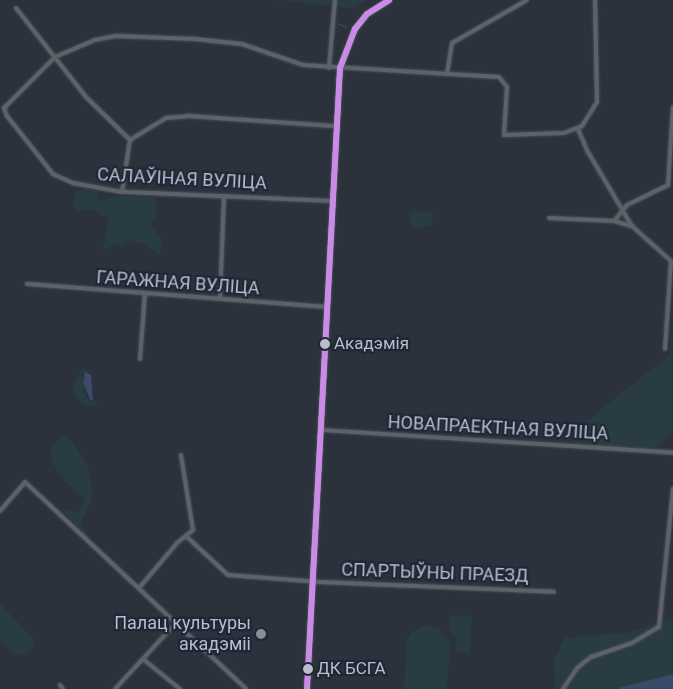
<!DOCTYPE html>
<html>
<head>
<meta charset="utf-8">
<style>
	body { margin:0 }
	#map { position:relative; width:673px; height:689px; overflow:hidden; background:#2c323c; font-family:Roboto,sans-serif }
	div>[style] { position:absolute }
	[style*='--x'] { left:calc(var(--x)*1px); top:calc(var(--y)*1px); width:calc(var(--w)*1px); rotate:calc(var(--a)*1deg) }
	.green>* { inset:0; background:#293c42 }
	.water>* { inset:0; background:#3b4a66 }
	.stream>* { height:1px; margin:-0.5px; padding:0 0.5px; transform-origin:0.5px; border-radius:0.5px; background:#3b4a66 }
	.roads { filter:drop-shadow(0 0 1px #494d54) drop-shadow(0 0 1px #494d54) }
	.minor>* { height:4px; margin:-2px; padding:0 2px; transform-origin:2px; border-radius:2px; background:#5d6169 }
	.primary>* { height:6px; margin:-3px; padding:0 3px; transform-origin:3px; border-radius:3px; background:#5f636b }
	.bus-1>* { height:6px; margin:-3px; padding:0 3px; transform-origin:3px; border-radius:3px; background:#ca8be6 }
	.dots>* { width:14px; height:14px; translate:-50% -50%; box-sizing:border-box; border:2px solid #1f2737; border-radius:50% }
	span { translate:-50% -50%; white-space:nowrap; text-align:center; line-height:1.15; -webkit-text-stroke:4.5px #1f2737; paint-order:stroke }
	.bus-label { font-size:17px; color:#b8becb }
	.left { translate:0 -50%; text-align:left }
	.street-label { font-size:18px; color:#b8becb }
	.poi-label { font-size:18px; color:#b8becb }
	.right { translate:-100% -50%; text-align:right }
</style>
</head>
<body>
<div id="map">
	<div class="green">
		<div style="clip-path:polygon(277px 0,368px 0,351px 8px)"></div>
		<div style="clip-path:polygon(84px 189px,98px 192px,98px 198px,102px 201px,114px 196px,156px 197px,157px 217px,150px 224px,162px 240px,160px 256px,145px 244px,128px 240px,122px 245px,113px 244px,107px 250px,103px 248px,109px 219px,93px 210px,77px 211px,73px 201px,76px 192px)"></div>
		<div style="clip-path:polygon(413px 211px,433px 212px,431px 226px,416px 228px,411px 223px,409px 214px)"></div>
		<div style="clip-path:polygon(673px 308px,673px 430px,656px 448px,574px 448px,575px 430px,670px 355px)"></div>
		<div style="clip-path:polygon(82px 368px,94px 371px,93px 373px,85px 370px,82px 375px,84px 391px,89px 401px,95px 400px,98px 405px,95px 406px,83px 405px,74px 392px,73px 384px)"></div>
		<div style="clip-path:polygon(64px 434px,73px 442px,89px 470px,93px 496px,81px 523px,89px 538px,63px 512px,63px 508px,78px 513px,85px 498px,66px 483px,51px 461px,51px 448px)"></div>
		<div style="clip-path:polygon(0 604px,32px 637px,34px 643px,27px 654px,15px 654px,0 639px)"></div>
		<div style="clip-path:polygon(450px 615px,472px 616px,470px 652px,455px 651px,456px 635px,449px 631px)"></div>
		<div style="clip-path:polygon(673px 617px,673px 674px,619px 689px,555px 689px,554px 660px,565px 638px,632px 632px)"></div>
		<div style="clip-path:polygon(423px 626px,437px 627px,450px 641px,447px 689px,404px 689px,407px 640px,412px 632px)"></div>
	</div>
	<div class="water">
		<div style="clip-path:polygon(85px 371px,91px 375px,93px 400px,90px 400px,83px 382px)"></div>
		<div style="clip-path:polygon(673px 674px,673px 689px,619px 689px,619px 688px)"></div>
	</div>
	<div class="stream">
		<div style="--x:337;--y:23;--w:10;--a:24"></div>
	</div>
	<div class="roads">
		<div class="minor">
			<div style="--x:16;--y:8;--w:113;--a:51.8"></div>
			<div style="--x:86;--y:97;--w:62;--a:44.3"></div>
			<div style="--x:329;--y:68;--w:68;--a:-85"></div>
			<div style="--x:447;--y:74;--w:31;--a:-81"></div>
			<div style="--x:452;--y:43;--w:86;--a:-29.8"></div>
			<div style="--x:578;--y:129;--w:25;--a:67"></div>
			<div style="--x:588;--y:152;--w:86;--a:59.3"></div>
			<div style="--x:632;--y:226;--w:52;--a:41.9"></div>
			<div style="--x:671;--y:261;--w:88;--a:93.9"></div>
			<div style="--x:122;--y:192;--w:53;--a:-81.3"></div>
			<div style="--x:130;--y:140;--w:42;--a:-31.4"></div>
			<div style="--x:166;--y:118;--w:21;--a:-5"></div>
			<div style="--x:187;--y:116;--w:148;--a:3.9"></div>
			<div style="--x:332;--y:201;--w:210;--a:-177.5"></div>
			<div style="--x:122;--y:192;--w:50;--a:-169.6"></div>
			<div style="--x:73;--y:183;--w:22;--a:-156"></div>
			<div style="--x:53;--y:174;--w:74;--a:-128.4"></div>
			<div style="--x:7;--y:116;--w:9;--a:-111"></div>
			<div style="--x:4;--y:108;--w:72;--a:-45"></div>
			<div style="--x:55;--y:57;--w:43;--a:-23"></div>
			<div style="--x:95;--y:40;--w:21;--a:-11"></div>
			<div style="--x:116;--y:36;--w:79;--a:2.2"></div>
			<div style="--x:195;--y:39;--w:47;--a:6.1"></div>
			<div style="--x:242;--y:44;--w:65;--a:19"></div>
			<div style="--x:303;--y:65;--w:196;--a:3.5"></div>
			<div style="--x:499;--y:77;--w:13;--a:51"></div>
			<div style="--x:507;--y:87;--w:48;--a:93.6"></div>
			<div style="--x:504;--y:135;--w:60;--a:-1.9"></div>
			<div style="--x:564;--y:133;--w:19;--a:-21"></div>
			<div style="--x:582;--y:126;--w:28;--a:-58"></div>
			<div style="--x:597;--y:102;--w:102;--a:-91.1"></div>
			<div style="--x:549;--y:218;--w:65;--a:2.6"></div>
			<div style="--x:614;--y:221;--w:21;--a:-51"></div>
			<div style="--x:627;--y:205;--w:46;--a:-26"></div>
			<div style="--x:668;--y:185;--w:78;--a:-86.3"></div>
			<div style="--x:614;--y:221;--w:19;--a:16"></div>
			<div style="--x:27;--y:284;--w:302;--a:4.4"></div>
			<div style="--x:220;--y:297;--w:100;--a:-87.7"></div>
			<div style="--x:140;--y:359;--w:66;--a:-85.7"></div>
			<div style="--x:322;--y:430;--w:352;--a:3.7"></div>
			<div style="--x:0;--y:511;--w:38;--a:-49"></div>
			<div style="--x:25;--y:482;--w:303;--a:43.1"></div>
			<div style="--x:187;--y:537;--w:56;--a:42.8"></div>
			<div style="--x:228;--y:575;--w:92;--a:4.4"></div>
			<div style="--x:320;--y:582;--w:234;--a:2.4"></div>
			<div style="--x:139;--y:588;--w:59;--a:-49.8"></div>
			<div style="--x:177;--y:543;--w:21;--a:-39"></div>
			<div style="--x:193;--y:530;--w:76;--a:-99.1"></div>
			<div style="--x:143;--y:659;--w:48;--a:39"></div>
			<div style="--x:60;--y:685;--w:5;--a:53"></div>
			<div style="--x:115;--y:689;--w:91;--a:-47.2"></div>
			<div style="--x:563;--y:689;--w:25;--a:-56"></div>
			<div style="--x:577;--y:668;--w:18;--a:-38"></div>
			<div style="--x:591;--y:657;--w:43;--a:-18.9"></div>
			<div style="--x:632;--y:643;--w:31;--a:-31"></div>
			<div style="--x:659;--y:627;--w:139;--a:-84.2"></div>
		</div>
		<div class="primary">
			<div style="--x:307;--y:689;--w:622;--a:-86.96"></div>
			<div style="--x:340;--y:68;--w:42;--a:-69"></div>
			<div style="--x:355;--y:29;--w:19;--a:-51"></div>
			<div style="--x:367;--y:14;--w:26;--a:-32"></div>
		</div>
	</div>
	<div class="bus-1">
		<div style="--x:307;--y:689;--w:622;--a:-86.96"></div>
		<div style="--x:340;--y:68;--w:42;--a:-69"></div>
		<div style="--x:355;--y:29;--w:19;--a:-51"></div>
		<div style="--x:367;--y:14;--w:26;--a:-32"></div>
	</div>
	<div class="dots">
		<div style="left:325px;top:344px;background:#b8becb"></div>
		<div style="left:261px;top:634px;background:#878d99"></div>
		<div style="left:308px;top:669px;background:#b8becb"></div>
	</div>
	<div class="bus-label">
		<span class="left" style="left:334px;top:344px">Акадэмія</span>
		<span class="left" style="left:317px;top:669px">ДК БСГА</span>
	</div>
	<div class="street-label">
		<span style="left:182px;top:179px;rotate:3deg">САЛАЎІНАЯ ВУЛІЦА</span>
		<span style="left:178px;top:283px;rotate:4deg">ГАРАЖНАЯ ВУЛІЦА</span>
		<span style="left:498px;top:428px;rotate:3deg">НОВАПРАЕКТНАЯ ВУЛІЦА</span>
		<span style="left:435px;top:573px;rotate:2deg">СПАРТЫЎНЫ ПРАЕЗД</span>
	</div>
	<div class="poi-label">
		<span class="right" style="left:251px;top:634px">Палац культуры<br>акадэміі</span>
	</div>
</div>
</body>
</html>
